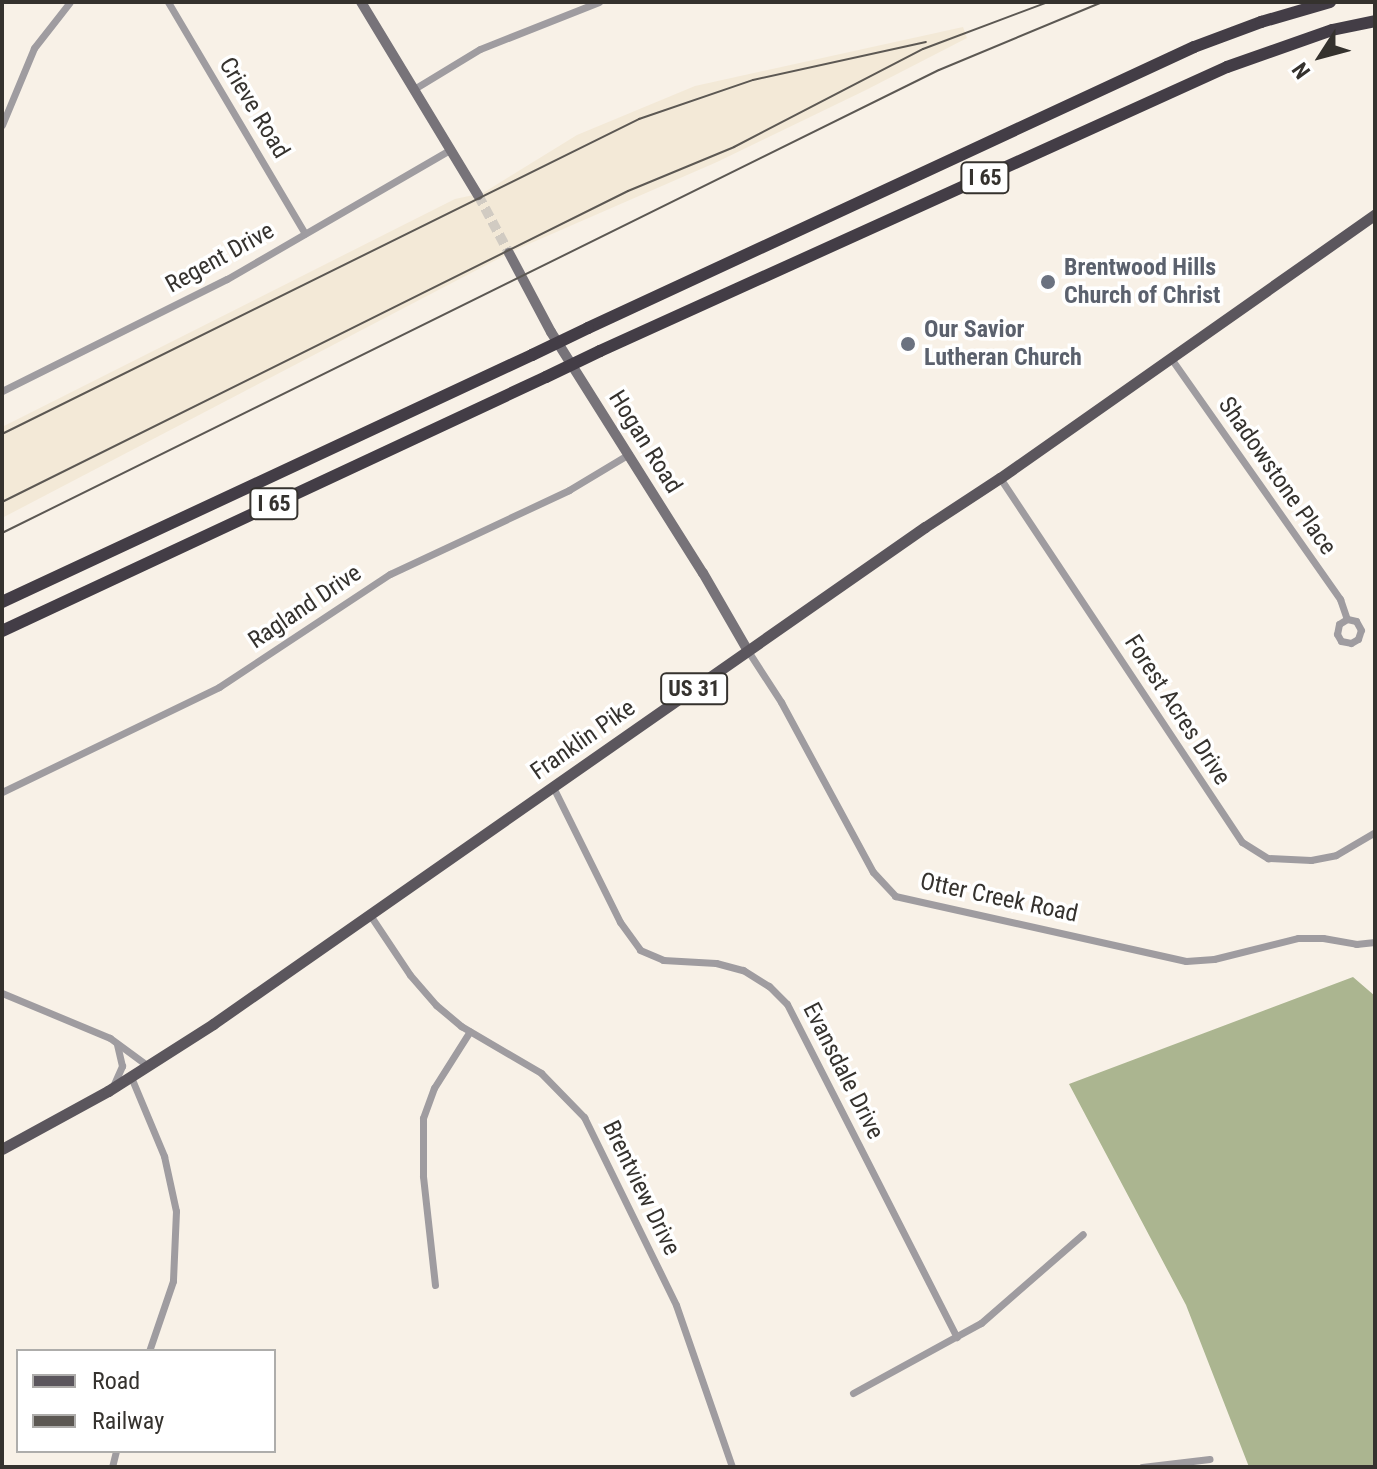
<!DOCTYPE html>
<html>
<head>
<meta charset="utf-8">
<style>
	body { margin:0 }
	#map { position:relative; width:1377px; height:1469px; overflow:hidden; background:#f8f1e7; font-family:"Roboto Condensed",sans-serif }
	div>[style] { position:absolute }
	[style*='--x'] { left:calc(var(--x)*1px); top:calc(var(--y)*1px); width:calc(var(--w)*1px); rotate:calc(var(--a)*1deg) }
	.built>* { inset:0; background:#f3e9d7 }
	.forest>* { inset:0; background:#abb590 }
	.secondary-tunnel>* { height:10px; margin-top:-5px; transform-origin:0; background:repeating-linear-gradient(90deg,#d1cbc2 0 10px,transparent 0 15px) }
	.street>* { height:7px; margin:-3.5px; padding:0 3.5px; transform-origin:3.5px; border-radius:3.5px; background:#9f9ca0 }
	.secondary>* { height:10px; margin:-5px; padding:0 5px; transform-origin:5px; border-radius:5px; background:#777379 }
	.primary>* { height:11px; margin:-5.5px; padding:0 5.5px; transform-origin:5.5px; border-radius:5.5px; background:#5b565d }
	.highway>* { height:12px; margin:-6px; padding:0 6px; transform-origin:6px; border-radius:6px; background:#433d46 }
	.rail>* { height:2px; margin:-1px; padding:0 1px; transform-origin:1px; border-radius:1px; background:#5c5853 }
	.highway-bridge>* { height:12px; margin:-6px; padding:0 6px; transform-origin:6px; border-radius:6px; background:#433d46 }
	.dots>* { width:22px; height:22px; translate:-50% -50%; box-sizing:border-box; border:4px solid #fff; border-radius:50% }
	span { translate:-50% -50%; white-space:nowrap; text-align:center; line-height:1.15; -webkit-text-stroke:7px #fff; paint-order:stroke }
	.shield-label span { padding:2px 6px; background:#fff; border:2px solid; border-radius:6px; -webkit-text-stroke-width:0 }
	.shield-label { font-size:22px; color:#35322e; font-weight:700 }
	.street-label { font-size:24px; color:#35322e }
	.worship-label { font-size:24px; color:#5b616d; font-weight:700 }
	.left { translate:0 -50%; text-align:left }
	.frame { position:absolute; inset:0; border:4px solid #35322e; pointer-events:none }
	.legend { position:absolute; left:16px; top:1349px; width:260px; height:104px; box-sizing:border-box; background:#fff; border:2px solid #aeadab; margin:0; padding:10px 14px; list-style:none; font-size:24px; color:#35322e }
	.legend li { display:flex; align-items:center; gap:16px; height:40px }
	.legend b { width:40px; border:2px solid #aeadab }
	.north { position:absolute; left:1281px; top:16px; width:80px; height:80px; -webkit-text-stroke:6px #fff; paint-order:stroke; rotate:234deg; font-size:22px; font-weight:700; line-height:32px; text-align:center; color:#35322e }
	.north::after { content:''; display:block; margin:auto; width:28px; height:36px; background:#35322e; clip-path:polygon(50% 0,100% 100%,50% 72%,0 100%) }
</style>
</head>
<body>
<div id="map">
	<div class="built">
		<div style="clip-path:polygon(963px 27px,967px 38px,866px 90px,717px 162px,515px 250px,2px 518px,2px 427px,455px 199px,483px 193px,577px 135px,695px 86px)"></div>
	</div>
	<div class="forest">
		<div style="clip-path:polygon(1353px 977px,1375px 996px,1375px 1467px,1249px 1467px,1186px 1305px,1069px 1084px)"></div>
	</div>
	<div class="secondary-tunnel">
		<div style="--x:478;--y:195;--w:66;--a:61.9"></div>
	</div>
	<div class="street">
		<div style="--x:168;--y:2;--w:269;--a:59.4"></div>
		<div style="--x:414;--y:89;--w:77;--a:-31.2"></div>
		<div style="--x:480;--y:49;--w:128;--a:-21.6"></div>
		<div style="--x:2;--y:125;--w:83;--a:-67.4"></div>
		<div style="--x:34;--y:48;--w:58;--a:-52"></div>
		<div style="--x:1170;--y:357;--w:296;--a:54.9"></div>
		<div style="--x:1340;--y:599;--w:21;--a:71"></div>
		<div style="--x:1347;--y:619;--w:9;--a:148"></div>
		<div style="--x:1339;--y:624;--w:10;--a:101"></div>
		<div style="--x:1337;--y:634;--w:8;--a:60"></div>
		<div style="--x:1341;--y:641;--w:10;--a:11"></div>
		<div style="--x:1351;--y:643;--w:8;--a:-30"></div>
		<div style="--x:1358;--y:639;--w:9;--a:-72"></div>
		<div style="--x:1361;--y:630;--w:10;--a:-119"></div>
		<div style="--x:1356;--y:621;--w:9;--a:-167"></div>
		<div style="--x:2;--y:391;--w:251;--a:-26.5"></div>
		<div style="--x:227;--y:279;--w:259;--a:-30.1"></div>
		<div style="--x:1000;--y:478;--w:437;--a:56.4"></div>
		<div style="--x:1242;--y:842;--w:31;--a:32"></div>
		<div style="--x:1268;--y:858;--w:43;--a:2.7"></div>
		<div style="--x:1311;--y:860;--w:25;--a:-11"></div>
		<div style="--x:1336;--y:855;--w:45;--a:-30.5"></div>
		<div style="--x:748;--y:651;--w:61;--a:57.1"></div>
		<div style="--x:781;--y:702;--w:193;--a:61.6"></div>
		<div style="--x:873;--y:872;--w:33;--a:47"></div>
		<div style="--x:895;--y:896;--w:298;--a:12.6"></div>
		<div style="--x:1186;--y:961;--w:28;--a:-4"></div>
		<div style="--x:1214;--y:959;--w:87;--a:-14"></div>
		<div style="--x:1298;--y:938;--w:25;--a:0"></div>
		<div style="--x:1323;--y:938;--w:34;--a:10"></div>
		<div style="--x:1356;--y:944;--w:19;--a:-6"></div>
		<div style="--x:553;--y:787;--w:151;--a:63.6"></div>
		<div style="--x:620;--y:922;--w:34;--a:54"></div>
		<div style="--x:640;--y:950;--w:25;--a:23"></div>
		<div style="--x:663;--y:960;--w:53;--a:3.2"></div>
		<div style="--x:716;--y:963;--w:28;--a:15"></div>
		<div style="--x:743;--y:970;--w:31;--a:32"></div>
		<div style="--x:769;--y:986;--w:25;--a:45"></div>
		<div style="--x:787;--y:1004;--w:374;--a:63"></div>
		<div style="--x:2;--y:792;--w:241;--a:-25.8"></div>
		<div style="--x:219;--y:687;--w:205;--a:-33.5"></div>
		<div style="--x:390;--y:574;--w:198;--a:-25.1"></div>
		<div style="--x:569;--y:490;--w:70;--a:-31"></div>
		<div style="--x:370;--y:915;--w:72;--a:56.3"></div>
		<div style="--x:410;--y:975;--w:40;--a:49"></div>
		<div style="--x:436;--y:1005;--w:33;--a:40"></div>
		<div style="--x:461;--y:1026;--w:93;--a:30.4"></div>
		<div style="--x:541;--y:1073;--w:62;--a:45.7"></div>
		<div style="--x:584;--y:1117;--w:209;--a:63.9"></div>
		<div style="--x:676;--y:1305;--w:171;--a:70.9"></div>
		<div style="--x:2;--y:993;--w:117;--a:22.6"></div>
		<div style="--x:110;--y:1038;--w:47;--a:36.4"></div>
		<div style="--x:131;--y:1077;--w:86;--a:67.3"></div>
		<div style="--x:164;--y:1156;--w:56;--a:77.7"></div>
		<div style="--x:176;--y:1211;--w:70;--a:92.5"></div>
		<div style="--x:173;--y:1281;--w:74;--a:108.9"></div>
		<div style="--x:114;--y:1084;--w:20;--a:-66"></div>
		<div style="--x:122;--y:1066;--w:23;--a:-103"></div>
		<div style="--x:435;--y:1285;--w:110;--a:-96.3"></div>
		<div style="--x:423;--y:1176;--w:58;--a:-90"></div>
		<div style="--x:423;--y:1118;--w:32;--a:-70"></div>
		<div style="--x:434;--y:1088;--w:67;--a:-57.7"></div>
		<div style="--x:853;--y:1393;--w:146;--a:-28.7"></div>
		<div style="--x:981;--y:1323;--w:135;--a:-41.1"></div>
		<div style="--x:112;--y:1467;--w:16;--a:-76"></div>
		<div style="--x:1142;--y:1467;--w:68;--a:-6.7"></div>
	</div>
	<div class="secondary">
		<div style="--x:361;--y:2;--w:226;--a:58.8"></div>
		<div style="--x:509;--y:253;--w:89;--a:62"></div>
		<div style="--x:551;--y:332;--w:285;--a:57.8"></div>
		<div style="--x:703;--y:573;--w:90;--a:60"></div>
	</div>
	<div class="primary">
		<div style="--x:2;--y:1149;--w:121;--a:-28.7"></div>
		<div style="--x:108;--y:1091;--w:125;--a:-32.5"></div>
		<div style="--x:213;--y:1024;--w:868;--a:-34.92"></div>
		<div style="--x:925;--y:527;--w:90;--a:-33.2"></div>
		<div style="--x:1000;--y:478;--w:459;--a:-35.1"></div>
	</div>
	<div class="highway">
		<div style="--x:588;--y:328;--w:668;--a:-24.88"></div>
		<div style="--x:1194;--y:47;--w:72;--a:-20.5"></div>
		<div style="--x:1261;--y:22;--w:72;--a:-16.2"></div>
		<div style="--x:600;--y:351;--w:688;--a:-24.37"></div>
		<div style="--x:1227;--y:67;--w:111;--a:-19.4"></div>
		<div style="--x:1332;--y:30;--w:44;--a:-11.8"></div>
		<div style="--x:2;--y:602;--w:585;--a:-24.99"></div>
		<div style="--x:2;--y:631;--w:600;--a:-25.03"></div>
	</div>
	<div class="rail">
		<div style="--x:2;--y:434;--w:711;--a:-26.31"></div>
		<div style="--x:639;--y:119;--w:120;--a:-18.9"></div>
		<div style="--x:753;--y:80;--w:177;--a:-12.4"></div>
		<div style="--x:2;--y:502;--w:699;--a:-26.42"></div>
		<div style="--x:628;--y:191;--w:115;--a:-22.5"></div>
		<div style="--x:734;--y:147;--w:213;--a:-27.4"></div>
		<div style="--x:923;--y:49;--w:134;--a:-20.6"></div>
		<div style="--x:2;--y:533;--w:1045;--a:-26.3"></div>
		<div style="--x:939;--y:70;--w:177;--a:-22.6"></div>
	</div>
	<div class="highway-bridge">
		<div style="--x:532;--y:355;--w:62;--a:-25.7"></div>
		<div style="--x:546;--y:377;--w:60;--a:-25.7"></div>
	</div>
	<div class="dots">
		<div style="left:1048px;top:282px;background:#6b7280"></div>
		<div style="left:908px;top:344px;background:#6b7280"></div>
	</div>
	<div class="shield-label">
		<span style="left:985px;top:178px">I 65</span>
		<span style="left:274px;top:504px">I 65</span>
		<span style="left:694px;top:689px">US 31</span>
	</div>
	<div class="street-label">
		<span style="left:254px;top:108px;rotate:59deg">Crieve Road</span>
		<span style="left:220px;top:258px;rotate:-29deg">Regent Drive</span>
		<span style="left:645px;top:442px;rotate:58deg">Hogan Road</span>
		<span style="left:1277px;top:476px;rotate:55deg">Shadowstone Place</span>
		<span style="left:305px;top:607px;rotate:-34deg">Ragland Drive</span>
		<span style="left:1177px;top:710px;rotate:57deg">Forest Acres Drive</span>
		<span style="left:583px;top:740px;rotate:-35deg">Franklin Pike</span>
		<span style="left:999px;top:898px;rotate:12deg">Otter Creek Road</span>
		<span style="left:843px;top:1071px;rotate:63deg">Evansdale Drive</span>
		<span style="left:641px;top:1188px;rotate:64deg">Brentview Drive</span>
	</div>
	<div class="worship-label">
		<span class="left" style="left:1064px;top:282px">Brentwood Hills<br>Church of Christ</span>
		<span class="left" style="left:924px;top:344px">Our Savior<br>Lutheran Church</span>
	</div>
	<div class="frame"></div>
	<ul class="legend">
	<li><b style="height:10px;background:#5b565d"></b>Road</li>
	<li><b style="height:10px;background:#5c5853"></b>Railway</li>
	</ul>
	<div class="north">N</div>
</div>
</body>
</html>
